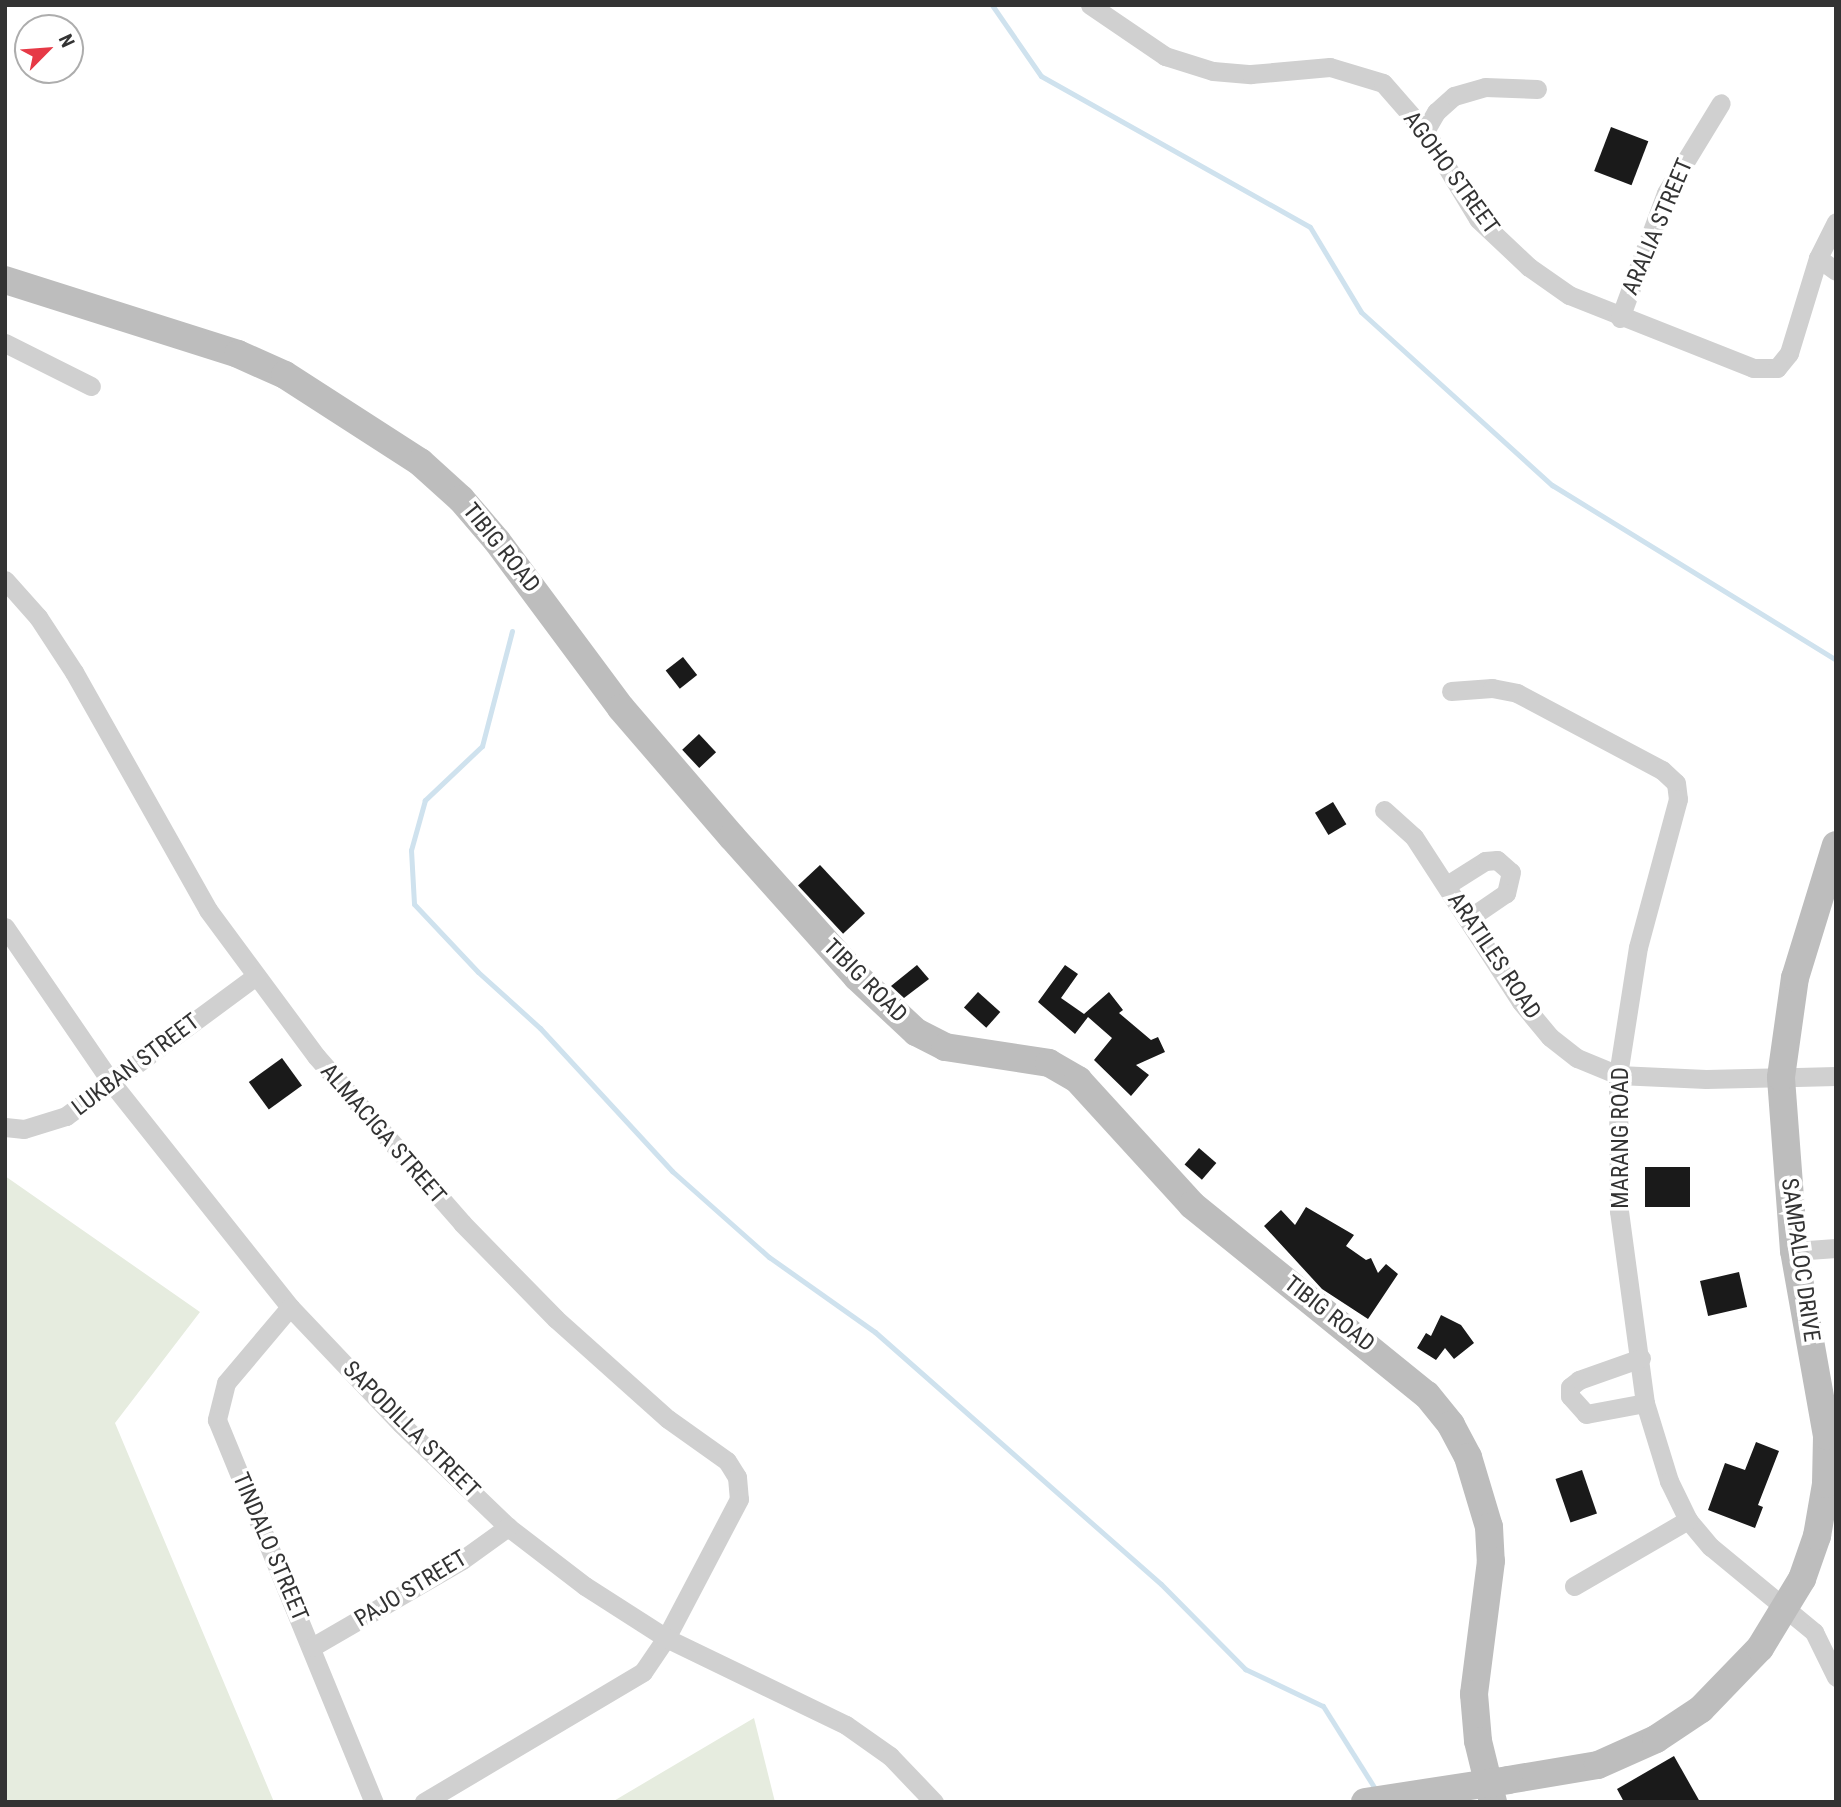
<!DOCTYPE html>
<html>
<head>
<meta charset="utf-8">
<style>
	body { margin:0 }
	#map { position:relative; width:1841px; height:1807px; overflow:hidden; background:#fff; font-family:"Roboto Condensed",sans-serif }
	div>[style] { position:absolute }
	[style*='--x'] { left:calc(var(--x)*1px); top:calc(var(--y)*1px); width:calc(var(--w)*1px); rotate:calc(var(--a)*1deg) }
	.green>* { inset:0; background:#e6ecdf }
	.stream>* { height:5px; margin:-2.5px; padding:0 2.5px; transform-origin:2.5px; border-radius:2.5px; background:#cfe2ee }
	.building>* { inset:0; background:#1a1a1a; transform-origin:0 0 }
	.street>* { height:19px; margin:-9.5px; padding:0 9.5px; transform-origin:9.5px; border-radius:9.5px; background:#d0d0d0 }
	.secondary>* { height:28px; margin:-14px; padding:0 14px; transform-origin:14px; border-radius:14px; background:#bdbdbd }
	.secondary-bridge>* { height:28px; margin:-14px; padding:0 14px; transform-origin:14px; border-radius:14px; background:#bdbdbd }
	span { translate:-50% -50%; white-space:nowrap; text-align:center; line-height:1.15; -webkit-text-stroke:7px #fff; paint-order:stroke }
	.street-label { font-size:23px; color:#333 }
	.frame { position:absolute; inset:0; border:7px solid #333; pointer-events:none }
	.north { position:absolute; left:14px; top:14px; width:70px; height:70px; box-sizing:border-box; background:#fff; border:2px solid #adadad; border-radius:50%; rotate:65deg; font-size:19px; font-weight:700; line-height:28px; text-align:center; color:#333 }
	.north::after { content:''; display:block; margin:auto; width:24px; height:32px; background:#e63946; clip-path:polygon(50% 0,100% 100%,50% 72%,0 100%) }
</style>
</head>
<body>
<div id="map">
	<div class="green">
		<div style="clip-path:polygon(5px 1176px,200px 1312px,115px 1423px,274px 1802px,5px 1802px)"></div>
		<div style="clip-path:polygon(754px 1718px,775px 1802px,612px 1802px)"></div>
	</div>
	<div class="stream">
		<div style="--x:992;--y:5;--w:86;--a:55.4"></div>
		<div style="--x:1041;--y:76;--w:308;--a:29.3"></div>
		<div style="--x:1310;--y:227;--w:99;--a:59"></div>
		<div style="--x:1361;--y:312;--w:258;--a:42.2"></div>
		<div style="--x:1552;--y:485;--w:334;--a:31.6"></div>
		<div style="--x:512;--y:631;--w:119;--a:104.6"></div>
		<div style="--x:482;--y:746;--w:79;--a:136.5"></div>
		<div style="--x:425;--y:800;--w:52;--a:105.6"></div>
		<div style="--x:411;--y:850;--w:54;--a:86.8"></div>
		<div style="--x:414;--y:904;--w:93;--a:46.7"></div>
		<div style="--x:478;--y:972;--w:84;--a:42.1"></div>
		<div style="--x:540;--y:1028;--w:195;--a:47.3"></div>
		<div style="--x:672;--y:1171;--w:130;--a:41.6"></div>
		<div style="--x:769;--y:1257;--w:130;--a:35.3"></div>
		<div style="--x:875;--y:1332;--w:381;--a:41.4"></div>
		<div style="--x:1161;--y:1584;--w:120;--a:45.3"></div>
		<div style="--x:1245;--y:1669;--w:86;--a:25.4"></div>
		<div style="--x:1323;--y:1706;--w:99;--a:57.8"></div>
	</div>
	<div class="building">
		<div style="left:1611px;top:127px;width:40px;height:47px;rotate:21deg"></div>
		<div style="left:683px;top:657px;width:23px;height:22px;rotate:52deg"></div>
		<div style="left:699px;top:734px;width:25px;height:23px;rotate:47deg"></div>
		<div style="left:1333px;top:802px;width:26px;height:21px;rotate:59deg"></div>
		<div style="left:820px;top:865px;width:66px;height:30px;rotate:47deg"></div>
		<div style="clip-path:polygon(917px 965px,929px 979px,904px 998px,891px 986px)"></div>
		<div style="clip-path:polygon(1065px 965px,1078px 974px,1061px 998px,1084px 1014px,1109px 992px,1123px 1010px,1119px 1013px,1151px 1040px,1158px 1037px,1165px 1052px,1136px 1065px,1149px 1075px,1131px 1096px,1094px 1060px,1112px 1038px,1088px 1017px,1075px 1034px,1038px 1002px)"></div>
		<div style="left:978px;top:992px;width:30px;height:21px;rotate:42deg"></div>
		<div style="left:282px;top:1058px;width:34px;height:41px;rotate:54deg"></div>
		<div style="left:1199px;top:1148px;width:23px;height:22px;rotate:41deg"></div>
		<div style="left:1690px;top:1167px;width:40px;height:45px;rotate:90deg"></div>
		<div style="clip-path:polygon(1306px 1207px,1354px 1235px,1346px 1246px,1366px 1260px,1371px 1258px,1378px 1273px,1386px 1264px,1398px 1274px,1368px 1319px,1322px 1289px,1264px 1226px,1281px 1210px,1295px 1225px)"></div>
		<div style="left:1739px;top:1272px;width:36px;height:40px;rotate:77deg"></div>
		<div style="clip-path:polygon(1441px 1315px,1461px 1325px,1474px 1343px,1454px 1359px,1445px 1348px,1436px 1360px,1417px 1348px,1426px 1333px,1431px 1336px)"></div>
		<div style="clip-path:polygon(1756px 1442px,1779px 1451px,1758px 1505px,1763px 1507px,1755px 1528px,1708px 1510px,1725px 1463px,1745px 1470px)"></div>
		<div style="left:1582px;top:1470px;width:46px;height:28px;rotate:71deg"></div>
		<div style="clip-path:polygon(1674px 1756px,1700px 1802px,1624px 1802px,1617px 1789px)"></div>
	</div>
	<div class="street">
		<div style="--x:1090;--y:5;--w:91;--a:34.2"></div>
		<div style="--x:1165;--y:56;--w:50;--a:17.4"></div>
		<div style="--x:1213;--y:71;--w:38;--a:5"></div>
		<div style="--x:1251;--y:74;--w:79;--a:-5.1"></div>
		<div style="--x:1330;--y:67;--w:55;--a:16.8"></div>
		<div style="--x:1383;--y:83;--w:64;--a:48.8"></div>
		<div style="--x:1425;--y:131;--w:103;--a:58.9"></div>
		<div style="--x:1478;--y:219;--w:70;--a:43.3"></div>
		<div style="--x:1529;--y:267;--w:49;--a:35"></div>
		<div style="--x:1569;--y:295;--w:198;--a:21.6"></div>
		<div style="--x:1753;--y:368;--w:24;--a:0"></div>
		<div style="--x:1777;--y:368;--w:19;--a:-51"></div>
		<div style="--x:1789;--y:353;--w:99;--a:-73"></div>
		<div style="--x:1818;--y:258;--w:40;--a:-63.4"></div>
		<div style="--x:1425;--y:131;--w:22;--a:-60"></div>
		<div style="--x:1436;--y:112;--w:24;--a:-42"></div>
		<div style="--x:1454;--y:96;--w:32;--a:-16"></div>
		<div style="--x:1485;--y:87;--w:52;--a:2.2"></div>
		<div style="--x:1818;--y:258;--w:22;--a:36"></div>
		<div style="--x:1620;--y:318;--w:133;--a:-69.8"></div>
		<div style="--x:1666;--y:193;--w:105;--a:-58.6"></div>
		<div style="--x:5;--y:343;--w:96;--a:26.6"></div>
		<div style="--x:5;--y:580;--w:50;--a:48.3"></div>
		<div style="--x:38;--y:617;--w:66;--a:56.8"></div>
		<div style="--x:74;--y:672;--w:273;--a:60.6"></div>
		<div style="--x:208;--y:910;--w:182;--a:53.5"></div>
		<div style="--x:316;--y:1056;--w:222;--a:48.8"></div>
		<div style="--x:462;--y:1223;--w:134;--a:45.6"></div>
		<div style="--x:556;--y:1319;--w:150;--a:41.8"></div>
		<div style="--x:668;--y:1419;--w:72;--a:35.4"></div>
		<div style="--x:727;--y:1461;--w:19;--a:58"></div>
		<div style="--x:737;--y:1477;--w:22;--a:85"></div>
		<div style="--x:739;--y:1499;--w:157;--a:117.7"></div>
		<div style="--x:666;--y:1638;--w:41;--a:124.1"></div>
		<div style="--x:643;--y:1672;--w:255;--a:149.3"></div>
		<div style="--x:1451;--y:691;--w:41;--a:-4.2"></div>
		<div style="--x:1492;--y:688;--w:25;--a:11"></div>
		<div style="--x:1517;--y:693;--w:164;--a:28"></div>
		<div style="--x:1662;--y:770;--w:19;--a:43"></div>
		<div style="--x:1676;--y:783;--w:16;--a:83"></div>
		<div style="--x:1678;--y:799;--w:153;--a:105.1"></div>
		<div style="--x:1638;--y:947;--w:130;--a:98.9"></div>
		<div style="--x:1618;--y:1075;--w:136;--a:89.6"></div>
		<div style="--x:1619;--y:1211;--w:194;--a:82.3"></div>
		<div style="--x:1645;--y:1403;--w:82;--a:72.9"></div>
		<div style="--x:1669;--y:1481;--w:43;--a:64"></div>
		<div style="--x:1688;--y:1520;--w:35;--a:50"></div>
		<div style="--x:1711;--y:1547;--w:134;--a:39.5"></div>
		<div style="--x:1814;--y:1632;--w:50;--a:63.9"></div>
		<div style="--x:1384;--y:810;--w:40;--a:42"></div>
		<div style="--x:1414;--y:837;--w:197;--a:57"></div>
		<div style="--x:1521;--y:1002;--w:45;--a:50.4"></div>
		<div style="--x:1550;--y:1037;--w:34;--a:38"></div>
		<div style="--x:1577;--y:1058;--w:44;--a:22.5"></div>
		<div style="--x:1618;--y:1075;--w:88;--a:2.6"></div>
		<div style="--x:1706;--y:1079;--w:130;--a:-1.3"></div>
		<div style="--x:1447;--y:885;--w:45;--a:-32.3"></div>
		<div style="--x:1485;--y:861;--w:12;--a:-5"></div>
		<div style="--x:1497;--y:860;--w:18;--a:41"></div>
		<div style="--x:1511;--y:872;--w:22;--a:103"></div>
		<div style="--x:1506;--y:893;--w:46;--a:145.6"></div>
		<div style="--x:5;--y:927;--w:188;--a:55.6"></div>
		<div style="--x:111;--y:1082;--w:288;--a:51.5"></div>
		<div style="--x:290;--y:1307;--w:161;--a:46.5"></div>
		<div style="--x:401;--y:1424;--w:149;--a:43.9"></div>
		<div style="--x:508;--y:1527;--w:97;--a:37.5"></div>
		<div style="--x:585;--y:1586;--w:96;--a:32.7"></div>
		<div style="--x:666;--y:1638;--w:200;--a:25.8"></div>
		<div style="--x:846;--y:1725;--w:54;--a:35.2"></div>
		<div style="--x:890;--y:1756;--w:64;--a:46.3"></div>
		<div style="--x:5;--y:1127;--w:19;--a:6"></div>
		<div style="--x:24;--y:1129;--w:44;--a:-17.2"></div>
		<div style="--x:66;--y:1116;--w:236;--a:-36.4"></div>
		<div style="--x:1794;--y:1251;--w:42;--a:-4.1"></div>
		<div style="--x:290;--y:1307;--w:99;--a:130.1"></div>
		<div style="--x:226;--y:1383;--w:38;--a:104"></div>
		<div style="--x:217;--y:1420;--w:413;--a:67.7"></div>
		<div style="--x:1641;--y:1358;--w:66;--a:160.5"></div>
		<div style="--x:1579;--y:1380;--w:11;--a:142"></div>
		<div style="--x:1570;--y:1387;--w:9;--a:90"></div>
		<div style="--x:1570;--y:1396;--w:24;--a:48"></div>
		<div style="--x:1586;--y:1414;--w:60;--a:-10.6"></div>
		<div style="--x:1574;--y:1586;--w:132;--a:-30.1"></div>
		<div style="--x:312;--y:1647;--w:173;--a:-30.1"></div>
		<div style="--x:462;--y:1560;--w:57;--a:-35.7"></div>
	</div>
	<div class="secondary">
		<div style="--x:5;--y:280;--w:244;--a:17.6"></div>
		<div style="--x:238;--y:354;--w:51;--a:24.1"></div>
		<div style="--x:285;--y:375;--w:161;--a:32.8"></div>
		<div style="--x:420;--y:462;--w:55;--a:42.1"></div>
		<div style="--x:461;--y:499;--w:55;--a:49.4"></div>
		<div style="--x:497;--y:541;--w:208;--a:53.4"></div>
		<div style="--x:621;--y:708;--w:170;--a:49.3"></div>
		<div style="--x:732;--y:837;--w:188;--a:48.2"></div>
		<div style="--x:857;--y:977;--w:81;--a:43"></div>
		<div style="--x:916;--y:1032;--w:33;--a:27"></div>
		<div style="--x:945;--y:1047;--w:105;--a:8.7"></div>
		<div style="--x:1049;--y:1063;--w:34;--a:30"></div>
		<div style="--x:1078;--y:1080;--w:169;--a:47.6"></div>
		<div style="--x:1192;--y:1205;--w:302;--a:39"></div>
		<div style="--x:1427;--y:1395;--w:38;--a:51"></div>
		<div style="--x:1451;--y:1425;--w:36;--a:62"></div>
		<div style="--x:1468;--y:1457;--w:73;--a:73.3"></div>
		<div style="--x:1489;--y:1527;--w:34;--a:87"></div>
		<div style="--x:1491;--y:1561;--w:134;--a:97.3"></div>
		<div style="--x:1474;--y:1694;--w:47;--a:85.1"></div>
		<div style="--x:1478;--y:1741;--w:63;--a:76.2"></div>
		<div style="--x:1508;--y:1780;--w:91;--a:-9.5"></div>
		<div style="--x:1598;--y:1765;--w:64;--a:-24.1"></div>
		<div style="--x:1656;--y:1739;--w:54;--a:-33.7"></div>
		<div style="--x:1701;--y:1709;--w:85;--a:-46"></div>
		<div style="--x:1760;--y:1648;--w:81;--a:-58.7"></div>
		<div style="--x:1802;--y:1579;--w:46;--a:-70.8"></div>
		<div style="--x:1817;--y:1536;--w:53;--a:-80.2"></div>
		<div style="--x:1826;--y:1484;--w:48;--a:-88.8"></div>
		<div style="--x:1827;--y:1436;--w:188;--a:-100.1"></div>
		<div style="--x:1794;--y:1251;--w:174;--a:-94.3"></div>
		<div style="--x:1781;--y:1077;--w:100;--a:-82"></div>
		<div style="--x:1795;--y:978;--w:139;--a:-72.9"></div>
	</div>
	<div class="secondary-bridge">
		<div style="--x:1365;--y:1802;--w:145;--a:-8.7"></div>
	</div>
	<div class="street-label">
		<span style="left:1451px;top:173px;rotate:54deg">AGOHO STREET</span>
		<span style="left:1658px;top:227px;rotate:-67deg">ARALIA STREET</span>
		<span style="left:501px;top:548px;rotate:51deg">TIBIG ROAD</span>
		<span style="left:1494px;top:956px;rotate:56deg">ARATILES ROAD</span>
		<span style="left:865px;top:981px;rotate:45deg">TIBIG ROAD</span>
		<span style="left:136px;top:1065px;rotate:-37deg">LUKBAN STREET</span>
		<span style="left:383px;top:1134px;rotate:49deg">ALMACIGA STREET</span>
		<span style="left:1621px;top:1138px;rotate:-90deg">MARANG ROAD</span>
		<span style="left:1800px;top:1260px;rotate:82deg">SAMPALOC DRIVE</span>
		<span style="left:1329px;top:1314px;rotate:38deg">TIBIG ROAD</span>
		<span style="left:411px;top:1430px;rotate:45deg">SAPODILLA STREET</span>
		<span style="left:270px;top:1547px;rotate:67deg">TINDALO STREET</span>
		<span style="left:411px;top:1589px;rotate:-31deg">PAJO STREET</span>
	</div>
	<div class="frame"></div>
	<div class="north">N</div>
</div>
</body>
</html>
